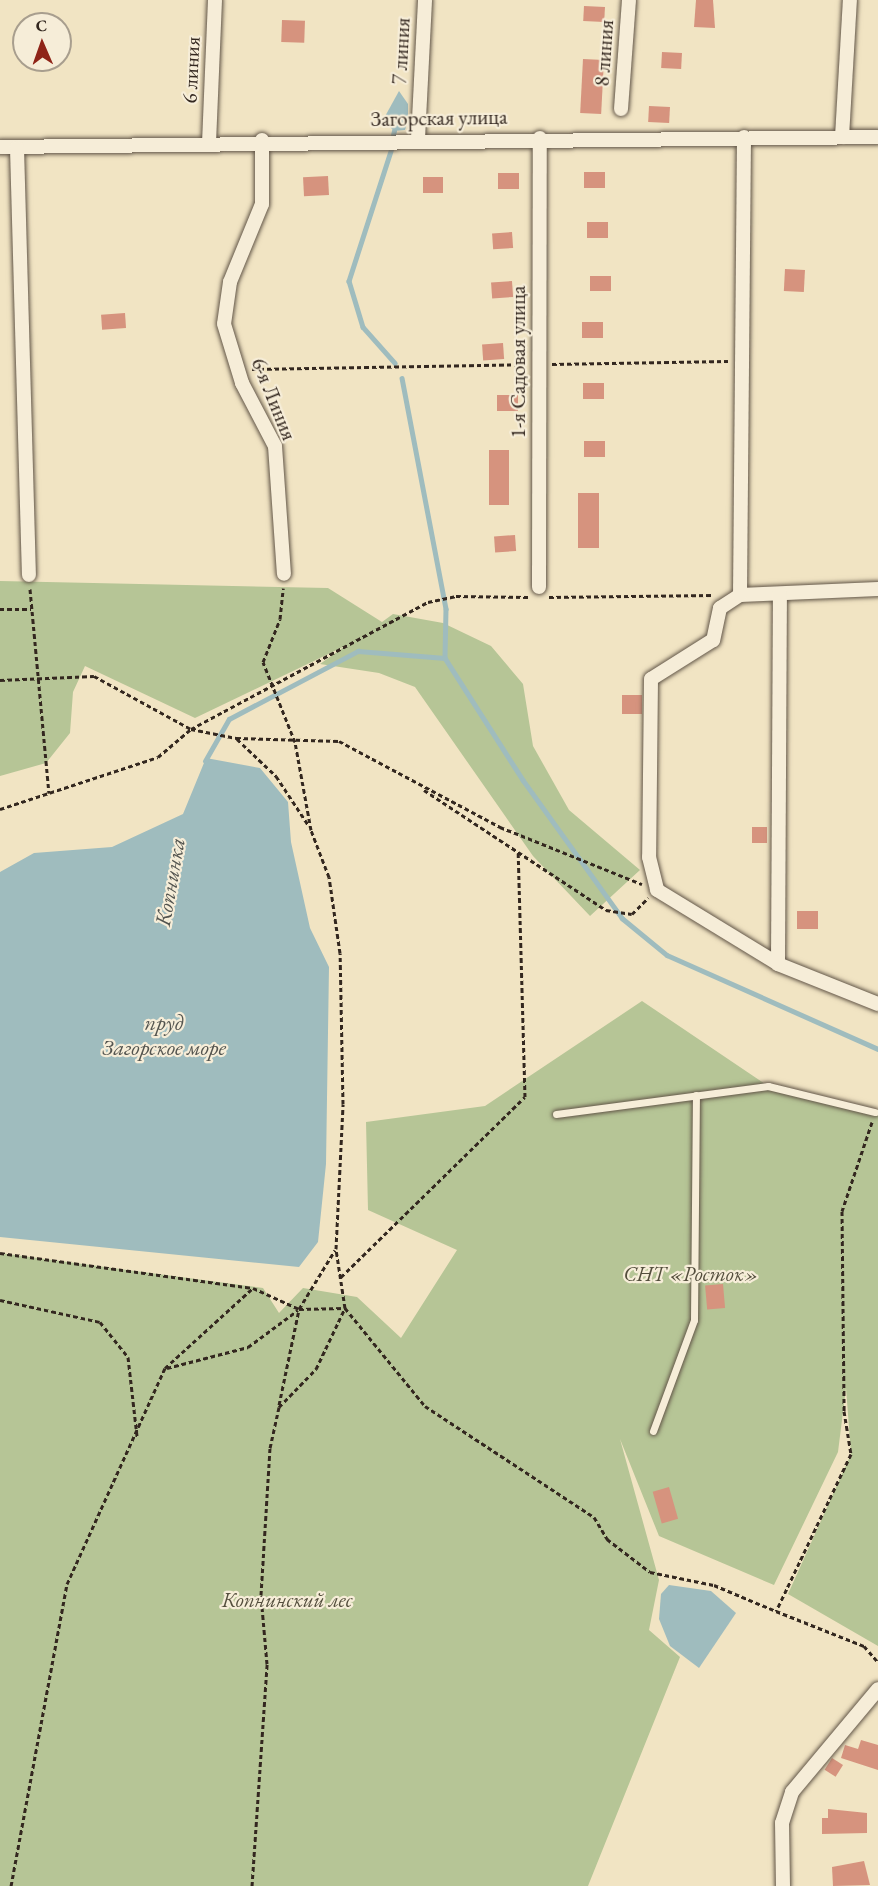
<!DOCTYPE html>
<html>
<head>
<meta charset="utf-8">
<style>
	body { margin:0 }
	#map { position:relative; width:878px; height:1886px; overflow:hidden; background:#f1e4c3; font-family:"EB Garamond",serif }
	div>[style] { position:absolute }
	[style*='--x'] { left:calc(var(--x)*1px); top:calc(var(--y)*1px); width:calc(var(--w)*1px); rotate:calc(var(--a)*1deg) }
	.green>* { inset:0; background:#b6c596 }
	.water>* { inset:0; background:#9fbcbe }
	.stream>* { height:4.5px; margin:-2.25px; padding:0 2.25px; transform-origin:2.25px; border-radius:2.25px; background:#9fbcbe }
	.building>* { inset:0; background:#d6937e; transform-origin:0 0 }
	.path>* { height:3px; margin-top:-1.5px; transform-origin:0; background:repeating-linear-gradient(90deg,#33271f 0 4.5px,transparent 0 7.5px) }
	.roads { filter:drop-shadow(0 0 2px #625648) drop-shadow(0 0 2px #625648) }
	.lane>* { height:7px; margin:-3.5px; padding:0 3.5px; transform-origin:3.5px; border-radius:3.5px; background:#f6edd8 }
	.street>* { height:14px; margin:-7px; padding:0 7px; transform-origin:7px; border-radius:7px; background:#f6edd8 }
	span { translate:-50% -50%; white-space:nowrap; text-align:center; line-height:1.15; -webkit-text-stroke:4.5px #f6edd8; paint-order:stroke }
	.street-label { font-size:21px; color:#33271f }
	.park-label { font-size:21px; color:#544e3d; font-style:italic }
	.water-label { font-size:22px; color:#53544f; font-style:italic }
	.north { position:absolute; left:12px; top:12px; width:60px; height:60px; box-sizing:border-box; background:#f6edd8; border:2px solid #a89e8e; border-radius:50%; rotate:358deg; font-size:16px; font-weight:700; line-height:24px; text-align:center; color:#33271f }
	.north::after { content:''; display:block; margin:auto; width:21px; height:27px; background:#8f2418; clip-path:polygon(50% 0,100% 100%,50% 72%,0 100%) }
</style>
</head>
<body>
<div id="map">
	<div class="green">
		<div style="clip-path:polygon(0 581px,328px 588px,382px 622px,393px 614px,443px 623px,491px 646px,523px 684px,533px 746px,569px 810px,640px 870px,590px 916px,533px 856px,415px 687px,379px 673px,320px 664px,345px 646px,195px 718px,85px 666px,73px 692px,70px 733px,46px 763px,0 776px)"></div>
		<div style="clip-path:polygon(642px 1001px,768px 1086px,878px 1113px,878px 1646px,788px 1594px,851px 1454px,846px 1388px,838px 1452px,774px 1585px,659px 1536px,620px 1439px,659px 1580px,649px 1630px,680px 1657px,588px 1886px,0 1886px,0 1253px,263px 1288px,279px 1313px,303px 1288px,357px 1297px,401px 1338px,457px 1250px,368px 1210px,366px 1122px,485px 1106px)"></div>
	</div>
	<div class="water">
		<div style="clip-path:polygon(399px 91px,408px 104px,408px 121px,405px 130px,394px 131px,383px 120px)"></div>
		<div style="clip-path:polygon(206px 758px,260px 768px,288px 802px,291px 842px,310px 928px,329px 967px,326px 1164px,318px 1242px,299px 1267px,0 1237px,0 872px,34px 853px,112px 847px,183px 814px)"></div>
		<div style="clip-path:polygon(669px 1585px,711px 1591px,736px 1613px,699px 1668px,670px 1646px,659px 1619px,661px 1594px)"></div>
	</div>
	<div class="stream">
		<div style="--x:393;--y:135;--w:4;--a:-76"></div>
		<div style="--x:393;--y:145;--w:143;--a:107.9"></div>
		<div style="--x:349;--y:281;--w:48;--a:73.1"></div>
		<div style="--x:363;--y:327;--w:48;--a:48.4"></div>
		<div style="--x:402;--y:378;--w:235;--a:79.2"></div>
		<div style="--x:446;--y:609;--w:49;--a:91.2"></div>
		<div style="--x:205;--y:761;--w:48;--a:-60.3"></div>
		<div style="--x:229;--y:719;--w:146;--a:-27.8"></div>
		<div style="--x:358;--y:651;--w:87;--a:4.6"></div>
		<div style="--x:445;--y:658;--w:145;--a:57.4"></div>
		<div style="--x:523;--y:780;--w:170;--a:54.3"></div>
		<div style="--x:622;--y:918;--w:58;--a:39.4"></div>
		<div style="--x:667;--y:955;--w:231;--a:24"></div>
	</div>
	<div class="building">
		<div style="clip-path:polygon(696px 0,713px 0,715px 28px,694px 27px)"></div>
		<div style="left:584px;top:6px;width:21px;height:15px;rotate:3deg"></div>
		<div style="left:282px;top:20px;width:23px;height:22px;rotate:2deg"></div>
		<div style="left:662px;top:52px;width:20px;height:16px;rotate:3deg"></div>
		<div style="left:583px;top:59px;width:21px;height:54px;rotate:3deg"></div>
		<div style="left:649px;top:106px;width:21px;height:16px;rotate:3deg"></div>
		<div style="left:584px;top:172px;width:21px;height:16px"></div>
		<div style="left:498px;top:173px;width:21px;height:16px"></div>
		<div style="left:328px;top:176px;width:19px;height:25px;rotate:87deg"></div>
		<div style="left:423px;top:177px;width:20px;height:16px"></div>
		<div style="left:587px;top:222px;width:21px;height:16px"></div>
		<div style="left:512px;top:232px;width:16px;height:20px;rotate:86deg"></div>
		<div style="left:785px;top:269px;width:20px;height:22px;rotate:3deg"></div>
		<div style="left:590px;top:276px;width:21px;height:15px"></div>
		<div style="left:512px;top:281px;width:16px;height:21px;rotate:86deg"></div>
		<div style="left:125px;top:313px;width:15px;height:24px;rotate:86deg"></div>
		<div style="left:603px;top:322px;width:16px;height:21px;rotate:90deg"></div>
		<div style="left:503px;top:343px;width:16px;height:21px;rotate:86deg"></div>
		<div style="left:583px;top:383px;width:21px;height:16px"></div>
		<div style="left:497px;top:395px;width:21px;height:16px"></div>
		<div style="left:584px;top:441px;width:21px;height:16px"></div>
		<div style="left:489px;top:450px;width:20px;height:55px"></div>
		<div style="left:578px;top:493px;width:21px;height:55px"></div>
		<div style="left:515px;top:535px;width:16px;height:21px;rotate:86deg"></div>
		<div style="left:622px;top:695px;width:20px;height:19px"></div>
		<div style="left:752px;top:827px;width:15px;height:16px"></div>
		<div style="left:818px;top:911px;width:18px;height:21px;rotate:90deg"></div>
		<div style="left:723px;top:1284px;width:24px;height:18px;rotate:85deg"></div>
		<div style="left:669px;top:1487px;width:33px;height:17px;rotate:74deg"></div>
		<div style="clip-path:polygon(861px 1740px,878px 1745px,878px 1770px,841px 1758px,845px 1745px,858px 1749px)"></div>
		<div style="left:832px;top:1758px;width:13px;height:14px;rotate:32deg"></div>
		<div style="clip-path:polygon(828px 1809px,867px 1813px,867px 1833px,822px 1834px,822px 1818px,828px 1818px)"></div>
		<div style="clip-path:polygon(864px 1861px,870px 1885px,833px 1886px,832px 1867px)"></div>
	</div>
	<div class="path">
		<div style="--x:552;--y:364;--w:176;--a:-1"></div>
		<div style="--x:252;--y:369;--w:275;--a:-1"></div>
		<div style="--x:30;--y:589;--w:205;--a:84.7"></div>
		<div style="--x:549;--y:597;--w:165;--a:-0.7"></div>
		<div style="--x:0;--y:609;--w:31;--a:0"></div>
		<div style="--x:0;--y:680;--w:94;--a:-2.4"></div>
		<div style="--x:94;--y:676;--w:111;--a:28.7"></div>
		<div style="--x:191;--y:729;--w:269;--a:-28.2"></div>
		<div style="--x:428;--y:602;--w:29;--a:-12"></div>
		<div style="--x:456;--y:596;--w:72;--a:0.8"></div>
		<div style="--x:237;--y:739;--w:54;--a:43.5"></div>
		<div style="--x:276;--y:776;--w:60;--a:56.6"></div>
		<div style="--x:424;--y:790;--w:218;--a:33.4"></div>
		<div style="--x:606;--y:910;--w:26;--a:9"></div>
		<div style="--x:632;--y:914;--w:23;--a:-45"></div>
		<div style="--x:0;--y:809;--w:166;--a:-18.2"></div>
		<div style="--x:158;--y:757;--w:43;--a:-40.3"></div>
		<div style="--x:191;--y:729;--w:46;--a:11.3"></div>
		<div style="--x:236;--y:738;--w:103;--a:1.7"></div>
		<div style="--x:339;--y:741;--w:183;--a:28.1"></div>
		<div style="--x:500;--y:827;--w:153;--a:21.9"></div>
		<div style="--x:872;--y:1122;--w:94;--a:108.6"></div>
		<div style="--x:842;--y:1211;--w:200;--a:89.4"></div>
		<div style="--x:844;--y:1411;--w:44;--a:80.8"></div>
		<div style="--x:851;--y:1454;--w:174;--a:115.5"></div>
		<div style="--x:776;--y:1611;--w:95;--a:21.7"></div>
		<div style="--x:864;--y:1646;--w:21;--a:49"></div>
		<div style="--x:0;--y:1253;--w:255;--a:7.9"></div>
		<div style="--x:253;--y:1288;--w:51;--a:24.5"></div>
		<div style="--x:299;--y:1309;--w:46;--a:-1.2"></div>
		<div style="--x:345;--y:1308;--w:127;--a:50.8"></div>
		<div style="--x:425;--y:1406;--w:202;--a:33.3"></div>
		<div style="--x:594;--y:1517;--w:26;--a:59"></div>
		<div style="--x:607;--y:1539;--w:54;--a:37.5"></div>
		<div style="--x:650;--y:1572;--w:65;--a:11.5"></div>
		<div style="--x:714;--y:1585;--w:67;--a:22.8"></div>
		<div style="--x:341;--y:1277;--w:257;--a:-44.4"></div>
		<div style="--x:525;--y:1097;--w:244;--a:-91.6"></div>
		<div style="--x:0;--y:1300;--w:102;--a:12.4"></div>
		<div style="--x:100;--y:1322;--w:45;--a:51.3"></div>
		<div style="--x:128;--y:1357;--w:80;--a:83.5"></div>
		<div style="--x:167;--y:1368;--w:84;--a:-14.5"></div>
		<div style="--x:248;--y:1347;--w:62;--a:-36.5"></div>
		<div style="--x:279;--y:1405;--w:98;--a:-78.2"></div>
		<div style="--x:299;--y:1309;--w:69;--a:-58.6"></div>
		<div style="--x:11;--y:1886;--w:307;--a:-79.5"></div>
		<div style="--x:67;--y:1584;--w:237;--a:-65.6"></div>
		<div style="--x:165;--y:1368;--w:119;--a:-42.3"></div>
		<div style="--x:252;--y:1886;--w:223;--a:-86.1"></div>
		<div style="--x:267;--y:1664;--w:69;--a:-95"></div>
		<div style="--x:261;--y:1595;--w:147;--a:-86.5"></div>
		<div style="--x:270;--y:1448;--w:42;--a:-77.6"></div>
		<div style="--x:279;--y:1407;--w:53;--a:-45.8"></div>
		<div style="--x:316;--y:1369;--w:68;--a:-64.6"></div>
		<div style="--x:345;--y:1308;--w:60;--a:-98.7"></div>
		<div style="--x:336;--y:1249;--w:145;--a:-87.2"></div>
		<div style="--x:343;--y:1104;--w:151;--a:-91.1"></div>
		<div style="--x:340;--y:953;--w:77;--a:-98.2"></div>
		<div style="--x:329;--y:877;--w:50;--a:-111"></div>
		<div style="--x:311;--y:830;--w:89;--a:-100.3"></div>
		<div style="--x:295;--y:742;--w:86;--a:-111.8"></div>
		<div style="--x:263;--y:662;--w:46;--a:-68.4"></div>
		<div style="--x:280;--y:619;--w:31;--a:-84"></div>
	</div>
	<div class="roads">
		<div class="lane">
			<div style="--x:556;--y:1114;--w:214;--a:-7.5"></div>
			<div style="--x:768;--y:1086;--w:110;--a:13.7"></div>
			<div style="--x:653;--y:1431;--w:118;--a:-69.7"></div>
			<div style="--x:694;--y:1320;--w:225;--a:-89.5"></div>
		</div>
		<div class="street">
			<div style="--x:621;--y:109;--w:109;--a:-85.8"></div>
			<div style="--x:842;--y:137;--w:137;--a:-86.7"></div>
			<div style="--x:418;--y:139;--w:139;--a:-87.1"></div>
			<div style="--x:262;--y:140;--w:64;--a:90"></div>
			<div style="--x:262;--y:204;--w:84;--a:112.3"></div>
			<div style="--x:230;--y:282;--w:42;--a:98.1"></div>
			<div style="--x:224;--y:324;--w:62;--a:73"></div>
			<div style="--x:242;--y:383;--w:71;--a:62.4"></div>
			<div style="--x:275;--y:446;--w:128;--a:86"></div>
			<div style="--x:209;--y:143;--w:143;--a:-87.6"></div>
			<div style="--x:0;--y:147;--w:878;--a:-0.65"></div>
			<div style="--x:17;--y:148;--w:427;--a:88.4"></div>
			<div style="--x:539;--y:587;--w:449;--a:-89.9"></div>
			<div style="--x:878;--y:589;--w:138;--a:177.5"></div>
			<div style="--x:740;--y:595;--w:24;--a:147"></div>
			<div style="--x:720;--y:608;--w:33;--a:102"></div>
			<div style="--x:713;--y:640;--w:73;--a:147.8"></div>
			<div style="--x:651;--y:679;--w:178;--a:90.6"></div>
			<div style="--x:649;--y:857;--w:34;--a:76"></div>
			<div style="--x:657;--y:890;--w:142;--a:31.4"></div>
			<div style="--x:778;--y:964;--w:108;--a:21.8"></div>
			<div style="--x:740;--y:595;--w:458;--a:-89.5"></div>
			<div style="--x:778;--y:964;--w:370;--a:-89.7"></div>
			<div style="--x:783;--y:1886;--w:63;--a:-90.9"></div>
			<div style="--x:782;--y:1823;--w:33;--a:-72"></div>
			<div style="--x:792;--y:1792;--w:134;--a:-50.1"></div>
		</div>
	</div>
	<div class="street-label">
		<span style="left:401px;top:51px;rotate:-87deg">7 линия</span>
		<span style="left:604px;top:53px;rotate:-86deg">8 линия</span>
		<span style="left:191px;top:70px;rotate:-87deg">6 линия</span>
		<span style="left:439px;top:118px;rotate:-1deg">Загорская улица</span>
		<span style="left:518px;top:362px;rotate:-90deg">1-я Садовая улица</span>
		<span style="left:274px;top:399px;rotate:68deg">6-я Линия</span>
	</div>
	<div class="park-label">
		<span style="left:691px;top:1274px">СНТ «Росток»</span>
		<span style="left:287px;top:1600px">Копнинский лес</span>
	</div>
	<div class="water-label">
		<span style="left:170px;top:882px;rotate:-80deg">Копнинка</span>
		<span style="left:164px;top:1035px">пруд<br>Загорское море</span>
	</div>
	<div class="north">С</div>
</div>
</body>
</html>
